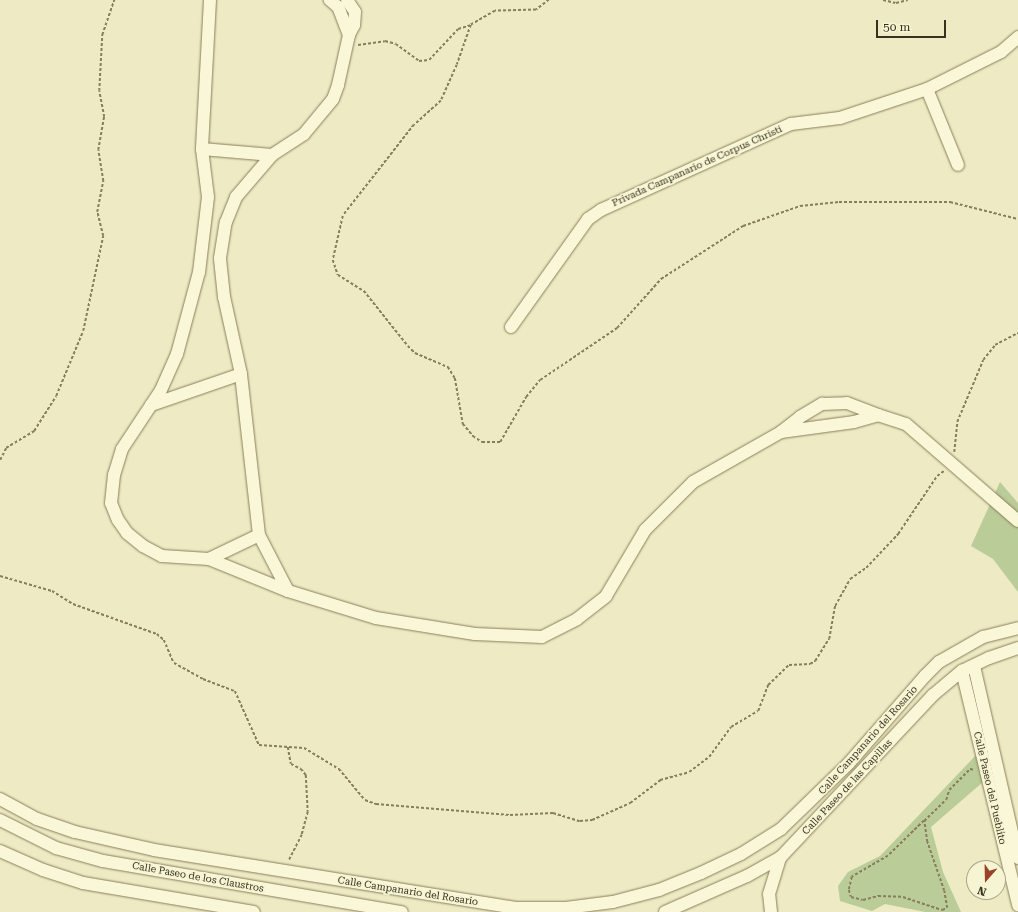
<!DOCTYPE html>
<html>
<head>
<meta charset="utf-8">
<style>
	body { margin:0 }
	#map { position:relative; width:1018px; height:912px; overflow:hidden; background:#eeebc4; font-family:"Roboto Serif",serif }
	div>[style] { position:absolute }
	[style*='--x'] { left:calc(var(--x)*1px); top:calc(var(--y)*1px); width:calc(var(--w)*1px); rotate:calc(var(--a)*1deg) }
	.green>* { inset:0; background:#bacc98 }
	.path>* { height:1.5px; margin-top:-0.75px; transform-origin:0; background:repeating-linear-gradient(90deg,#897e5a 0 3px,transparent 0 5px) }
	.roads { filter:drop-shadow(0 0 1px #897e5a) drop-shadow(0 0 1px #897e5a) }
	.minor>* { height:12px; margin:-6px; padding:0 6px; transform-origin:6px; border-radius:6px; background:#f9f7d7 }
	span { translate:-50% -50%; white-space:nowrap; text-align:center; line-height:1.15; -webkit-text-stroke:3.5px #f5f4d3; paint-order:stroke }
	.street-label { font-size:10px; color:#39311e }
	.north { position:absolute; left:966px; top:860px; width:40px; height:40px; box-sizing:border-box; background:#f5f4d3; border:1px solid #aaa68b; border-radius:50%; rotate:200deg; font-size:11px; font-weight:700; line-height:16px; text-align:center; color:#39311e }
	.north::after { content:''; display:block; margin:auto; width:14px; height:18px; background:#98432a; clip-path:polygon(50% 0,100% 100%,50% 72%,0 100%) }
	.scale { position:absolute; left:876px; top:20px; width:70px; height:18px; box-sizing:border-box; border:2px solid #39311e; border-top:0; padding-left:5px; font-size:12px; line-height:14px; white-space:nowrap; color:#39311e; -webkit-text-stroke:3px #f5f4d3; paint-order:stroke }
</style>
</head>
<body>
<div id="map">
	<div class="green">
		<div style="clip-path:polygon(1000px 482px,1018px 503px,1018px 592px,993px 559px,971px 546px)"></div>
		<div style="clip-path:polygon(977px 754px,983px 782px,931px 827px,943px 872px,961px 912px,925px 912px,885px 904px,872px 911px,840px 901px,838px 886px,848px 872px,880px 856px)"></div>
	</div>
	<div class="path">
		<div style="--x:549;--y:0;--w:16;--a:142"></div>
		<div style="--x:536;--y:10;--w:41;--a:178.6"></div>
		<div style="--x:495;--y:11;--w:28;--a:150"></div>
		<div style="--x:471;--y:25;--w:42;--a:109.3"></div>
		<div style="--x:457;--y:65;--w:39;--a:114"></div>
		<div style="--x:441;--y:101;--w:36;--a:138"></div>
		<div style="--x:414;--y:125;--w:115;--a:128"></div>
		<div style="--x:343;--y:216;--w:45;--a:102.8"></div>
		<div style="--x:333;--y:260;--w:16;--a:72"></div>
		<div style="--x:338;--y:275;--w:31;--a:32"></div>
		<div style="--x:364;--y:291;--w:70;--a:51.3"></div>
		<div style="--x:408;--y:346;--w:10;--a:45"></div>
		<div style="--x:415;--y:353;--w:36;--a:23"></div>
		<div style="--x:448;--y:367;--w:13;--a:58"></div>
		<div style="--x:455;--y:378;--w:47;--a:80.1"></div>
		<div style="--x:463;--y:424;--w:16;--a:50"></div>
		<div style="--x:473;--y:436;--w:11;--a:34"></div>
		<div style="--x:482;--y:442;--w:18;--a:0"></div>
		<div style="--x:500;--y:442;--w:52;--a:-60"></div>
		<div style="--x:526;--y:397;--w:22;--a:-51"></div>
		<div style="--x:540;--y:380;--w:93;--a:-34"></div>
		<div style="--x:617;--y:328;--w:66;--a:-48.1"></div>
		<div style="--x:661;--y:279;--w:98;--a:-32.9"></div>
		<div style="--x:743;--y:226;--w:60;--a:-19.3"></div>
		<div style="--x:800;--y:206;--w:39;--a:-6"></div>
		<div style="--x:839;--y:202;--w:111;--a:0"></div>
		<div style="--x:950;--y:202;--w:70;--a:14"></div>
		<div style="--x:883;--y:0;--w:13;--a:13"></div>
		<div style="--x:896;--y:3;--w:12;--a:-14"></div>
		<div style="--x:358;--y:45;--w:27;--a:-8"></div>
		<div style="--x:385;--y:41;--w:11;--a:15"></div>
		<div style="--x:396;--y:44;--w:29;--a:36"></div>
		<div style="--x:419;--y:61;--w:10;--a:-6"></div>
		<div style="--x:429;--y:60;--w:42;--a:-46.9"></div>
		<div style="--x:458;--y:29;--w:14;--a:-17"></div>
		<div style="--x:954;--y:452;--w:30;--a:-84"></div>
		<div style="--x:957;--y:422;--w:67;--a:-67.2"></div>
		<div style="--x:983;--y:360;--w:19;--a:-51"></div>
		<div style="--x:995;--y:345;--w:26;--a:-28"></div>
		<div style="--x:0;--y:460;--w:13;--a:-63"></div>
		<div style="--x:6;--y:448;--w:33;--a:-31"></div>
		<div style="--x:34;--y:431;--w:41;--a:-57.8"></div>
		<div style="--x:56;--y:396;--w:70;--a:-67.4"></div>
		<div style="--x:83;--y:331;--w:97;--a:-78.1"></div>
		<div style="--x:103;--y:236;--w:25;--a:-104"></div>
		<div style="--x:97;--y:212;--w:32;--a:-79"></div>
		<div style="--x:103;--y:181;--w:31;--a:-99"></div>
		<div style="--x:98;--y:150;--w:34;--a:-80"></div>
		<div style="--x:104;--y:117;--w:26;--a:-101"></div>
		<div style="--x:99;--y:91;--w:56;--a:-86.9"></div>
		<div style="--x:102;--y:35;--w:37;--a:-71"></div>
		<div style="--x:0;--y:576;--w:54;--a:16.1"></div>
		<div style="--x:52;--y:591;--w:25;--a:32"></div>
		<div style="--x:73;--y:604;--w:89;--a:19.7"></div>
		<div style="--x:157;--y:634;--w:9;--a:41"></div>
		<div style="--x:164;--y:640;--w:25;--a:67"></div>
		<div style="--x:174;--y:663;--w:33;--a:29"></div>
		<div style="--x:203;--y:679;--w:34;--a:21"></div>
		<div style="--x:235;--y:691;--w:59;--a:66"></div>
		<div style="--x:259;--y:745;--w:45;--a:3.8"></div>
		<div style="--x:304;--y:748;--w:41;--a:31"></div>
		<div style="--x:339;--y:769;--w:40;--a:50"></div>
		<div style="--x:365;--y:800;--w:12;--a:20"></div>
		<div style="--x:376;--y:804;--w:134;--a:4.7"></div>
		<div style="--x:510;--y:815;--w:43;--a:-2.7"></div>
		<div style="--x:553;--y:813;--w:28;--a:17"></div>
		<div style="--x:580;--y:821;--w:12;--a:-5"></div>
		<div style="--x:592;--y:820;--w:42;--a:-24.1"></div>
		<div style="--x:630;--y:803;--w:38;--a:-37"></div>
		<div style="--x:660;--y:780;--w:30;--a:-15"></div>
		<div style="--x:689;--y:772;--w:25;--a:-37"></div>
		<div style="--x:709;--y:757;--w:37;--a:-54"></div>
		<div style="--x:731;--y:727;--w:31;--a:-31"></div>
		<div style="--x:758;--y:711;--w:28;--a:-69"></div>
		<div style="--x:768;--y:685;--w:29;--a:-44"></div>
		<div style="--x:789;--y:665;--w:21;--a:-3"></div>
		<div style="--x:810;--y:664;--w:6;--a:-31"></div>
		<div style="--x:815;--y:661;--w:26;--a:-58"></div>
		<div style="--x:829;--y:639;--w:34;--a:-80"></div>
		<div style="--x:835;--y:606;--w:31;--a:-61"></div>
		<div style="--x:850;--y:579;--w:19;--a:-35"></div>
		<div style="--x:866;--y:568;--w:47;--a:-46.7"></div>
		<div style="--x:898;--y:534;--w:70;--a:-56.1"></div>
		<div style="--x:937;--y:476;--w:9;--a:-36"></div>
		<div style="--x:288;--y:747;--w:17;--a:80"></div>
		<div style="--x:291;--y:764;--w:11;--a:27"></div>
		<div style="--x:301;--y:769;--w:8;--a:50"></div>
		<div style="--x:306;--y:775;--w:37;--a:87"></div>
		<div style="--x:308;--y:812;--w:24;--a:105"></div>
		<div style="--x:302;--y:835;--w:28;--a:117"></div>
		<div style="--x:924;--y:821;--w:50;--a:135.8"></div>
		<div style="--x:888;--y:856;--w:42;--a:149.7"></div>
		<div style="--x:852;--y:877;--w:13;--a:103"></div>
		<div style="--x:849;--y:890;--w:7;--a:74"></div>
		<div style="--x:851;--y:897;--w:12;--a:14"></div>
		<div style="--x:863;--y:900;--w:16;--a:-15"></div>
		<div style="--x:878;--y:896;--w:25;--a:2"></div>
		<div style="--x:903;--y:897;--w:41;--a:18.4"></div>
		<div style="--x:942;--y:910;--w:5;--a:-22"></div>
		<div style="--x:947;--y:908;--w:17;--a:-100"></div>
		<div style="--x:944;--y:891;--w:52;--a:-109.1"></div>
		<div style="--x:927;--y:842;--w:21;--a:-98"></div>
		<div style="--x:924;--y:821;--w:30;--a:-44"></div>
		<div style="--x:946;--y:800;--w:10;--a:-73"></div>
		<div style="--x:949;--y:790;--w:30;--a:-45"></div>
		<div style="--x:970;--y:769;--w:5;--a:11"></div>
	</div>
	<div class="roads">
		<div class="minor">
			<div style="--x:210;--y:0;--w:149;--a:93.1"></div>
			<div style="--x:202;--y:149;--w:48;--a:82.9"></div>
			<div style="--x:208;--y:197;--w:76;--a:96.8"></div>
			<div style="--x:199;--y:272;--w:85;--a:105"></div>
			<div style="--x:177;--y:354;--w:39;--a:114"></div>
			<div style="--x:161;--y:390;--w:71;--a:123.5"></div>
			<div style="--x:122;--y:449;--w:27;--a:107"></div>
			<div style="--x:114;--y:475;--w:28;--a:96"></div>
			<div style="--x:111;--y:503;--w:18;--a:68"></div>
			<div style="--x:118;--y:520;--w:16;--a:55"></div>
			<div style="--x:127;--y:533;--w:21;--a:39"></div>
			<div style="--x:143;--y:546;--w:21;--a:28"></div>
			<div style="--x:162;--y:556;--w:47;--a:3.7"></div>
			<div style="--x:209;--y:559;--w:85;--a:22.1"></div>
			<div style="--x:288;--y:591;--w:92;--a:17.1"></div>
			<div style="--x:376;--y:618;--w:100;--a:9.2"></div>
			<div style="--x:475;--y:634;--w:67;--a:2.6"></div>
			<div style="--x:542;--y:637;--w:39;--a:-27"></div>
			<div style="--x:577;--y:619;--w:37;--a:-38"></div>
			<div style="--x:606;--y:596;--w:77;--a:-59.4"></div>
			<div style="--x:645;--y:530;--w:68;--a:-45"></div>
			<div style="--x:693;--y:482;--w:101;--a:-29.6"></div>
			<div style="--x:781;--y:432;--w:74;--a:-7.8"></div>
			<div style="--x:854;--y:422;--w:25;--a:-16"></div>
			<div style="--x:878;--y:415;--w:29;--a:18"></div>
			<div style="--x:906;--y:424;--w:148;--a:40.9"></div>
			<div style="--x:347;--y:0;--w:14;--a:56"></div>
			<div style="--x:355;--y:12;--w:13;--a:94"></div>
			<div style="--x:354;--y:25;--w:11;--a:117"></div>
			<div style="--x:927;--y:89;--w:82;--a:67.8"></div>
			<div style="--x:202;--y:149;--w:70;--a:4.9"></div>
			<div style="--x:511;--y:327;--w:133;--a:-54.5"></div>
			<div style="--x:588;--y:219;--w:16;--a:-35"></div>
			<div style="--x:601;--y:210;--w:209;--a:-24.4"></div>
			<div style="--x:791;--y:124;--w:49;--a:-7"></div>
			<div style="--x:840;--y:118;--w:92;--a:-18.4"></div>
			<div style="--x:927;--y:89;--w:83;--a:-26.6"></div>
			<div style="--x:1001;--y:52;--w:23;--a:-41"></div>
			<div style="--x:151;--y:405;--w:95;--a:-19"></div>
			<div style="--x:781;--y:432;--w:24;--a:-38"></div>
			<div style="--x:800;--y:417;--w:26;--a:-31"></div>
			<div style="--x:822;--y:404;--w:25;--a:-2"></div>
			<div style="--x:847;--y:403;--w:33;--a:21"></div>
			<div style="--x:209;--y:559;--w:55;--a:-25.6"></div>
			<div style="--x:288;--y:591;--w:63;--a:-117.4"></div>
			<div style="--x:259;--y:535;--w:162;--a:-96.4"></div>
			<div style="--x:241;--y:374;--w:79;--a:-102.4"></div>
			<div style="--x:224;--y:297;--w:39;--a:-96"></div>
			<div style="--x:220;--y:258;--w:36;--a:-81"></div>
			<div style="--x:226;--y:222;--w:27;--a:-68"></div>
			<div style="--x:236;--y:197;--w:55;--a:-49.4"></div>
			<div style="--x:272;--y:155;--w:38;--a:-33"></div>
			<div style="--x:304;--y:134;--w:45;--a:-50.4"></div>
			<div style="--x:333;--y:99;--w:15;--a:-70"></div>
			<div style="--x:338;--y:85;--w:51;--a:-77.6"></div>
			<div style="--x:349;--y:35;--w:30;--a:-111"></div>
			<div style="--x:338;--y:7;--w:11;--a:-139"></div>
			<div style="--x:974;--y:666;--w:197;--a:77.1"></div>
			<div style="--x:962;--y:671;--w:241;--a:76.5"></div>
			<div style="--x:0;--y:799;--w:42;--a:28.4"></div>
			<div style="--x:37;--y:819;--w:40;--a:18.9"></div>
			<div style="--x:75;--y:832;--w:81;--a:12.8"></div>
			<div style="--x:154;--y:850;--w:368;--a:9.1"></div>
			<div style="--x:517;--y:908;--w:49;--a:0"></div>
			<div style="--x:566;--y:908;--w:47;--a:-7.3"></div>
			<div style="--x:613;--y:902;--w:48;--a:-14.6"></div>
			<div style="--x:659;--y:890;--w:45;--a:-22"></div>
			<div style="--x:701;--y:873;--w:44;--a:-25.4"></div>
			<div style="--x:741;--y:854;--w:47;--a:-32"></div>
			<div style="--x:781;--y:829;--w:95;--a:-44.1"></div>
			<div style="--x:849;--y:763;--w:116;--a:-48.9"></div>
			<div style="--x:925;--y:676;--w:20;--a:-45"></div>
			<div style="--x:939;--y:662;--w:51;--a:-29.6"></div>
			<div style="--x:983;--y:637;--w:36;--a:-14"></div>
			<div style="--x:0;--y:820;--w:63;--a:26.6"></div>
			<div style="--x:56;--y:848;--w:49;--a:15.5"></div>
			<div style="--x:103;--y:861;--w:303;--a:9.7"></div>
			<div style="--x:0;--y:851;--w:47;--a:23.8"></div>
			<div style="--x:43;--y:870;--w:42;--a:18"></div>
			<div style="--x:83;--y:883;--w:173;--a:9.6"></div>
			<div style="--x:665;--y:912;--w:90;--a:-23.7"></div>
			<div style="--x:747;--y:876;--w:38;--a:-29"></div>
			<div style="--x:780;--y:858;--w:224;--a:-46.8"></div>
			<div style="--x:933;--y:695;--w:38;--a:-40"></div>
			<div style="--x:962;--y:671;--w:30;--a:-26"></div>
			<div style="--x:989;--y:658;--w:31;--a:-19"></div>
			<div style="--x:771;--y:912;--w:18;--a:-96"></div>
			<div style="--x:769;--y:894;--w:38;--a:-73"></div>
		</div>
	</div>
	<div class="street-label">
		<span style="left:697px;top:166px;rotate:-24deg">Privada Campanario de Corpus Christi</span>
		<span style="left:868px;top:740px;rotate:-48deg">Calle Campanario del Rosario</span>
		<span style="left:847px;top:787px;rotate:-47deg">Calle Paseo de las Capillas</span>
		<span style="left:990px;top:788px;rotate:77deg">Calle Paseo del Pueblito</span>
		<span style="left:198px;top:877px;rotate:10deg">Calle Paseo de los Claustros</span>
		<span style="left:408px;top:891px;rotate:9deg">Calle Campanario del Rosario</span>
	</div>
	<div class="north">N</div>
	<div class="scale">50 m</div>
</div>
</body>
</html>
